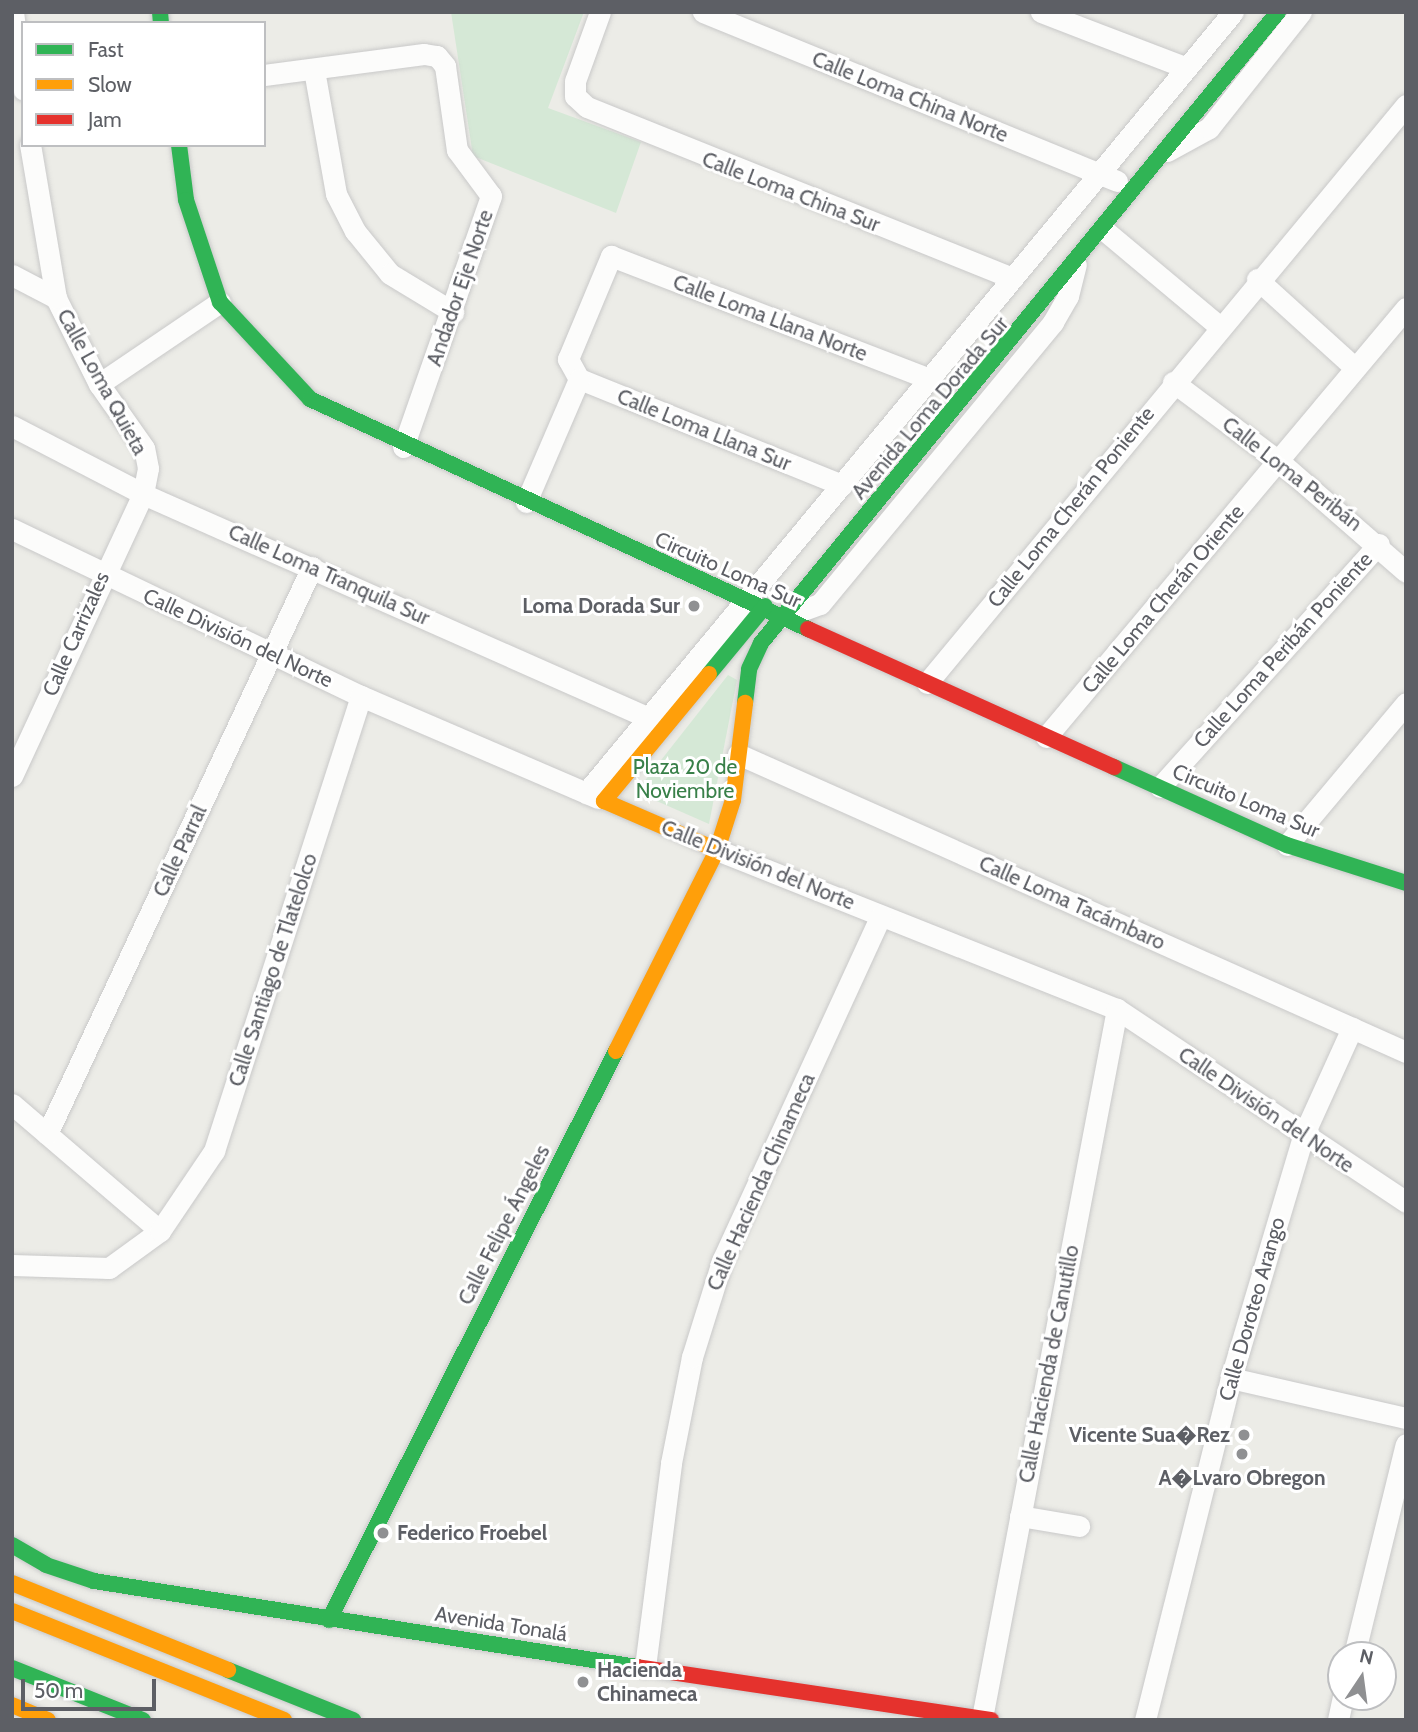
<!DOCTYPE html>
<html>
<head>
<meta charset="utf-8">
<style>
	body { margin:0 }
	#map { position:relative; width:1418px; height:1732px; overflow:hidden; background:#ecece7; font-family:Cabin,sans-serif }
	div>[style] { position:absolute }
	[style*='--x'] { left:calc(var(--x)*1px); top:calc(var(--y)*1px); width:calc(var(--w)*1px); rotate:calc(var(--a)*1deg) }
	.green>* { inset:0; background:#d5e8d6 }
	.roads { filter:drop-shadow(0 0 2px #c9c9c9) drop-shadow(0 0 2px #c9c9c9) }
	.street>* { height:21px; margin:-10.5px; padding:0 10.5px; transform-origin:10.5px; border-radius:10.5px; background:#fcfcfb }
	.fast>* { height:16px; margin:-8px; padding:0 8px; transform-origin:8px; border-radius:8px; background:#30b455 }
	.slow>* { height:16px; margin:-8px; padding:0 8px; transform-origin:8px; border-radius:8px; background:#ff9f0a }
	.jam>* { height:16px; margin:-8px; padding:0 8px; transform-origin:8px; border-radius:8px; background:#e5322d }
	.dots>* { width:19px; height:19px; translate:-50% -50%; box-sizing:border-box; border:4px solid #fff; border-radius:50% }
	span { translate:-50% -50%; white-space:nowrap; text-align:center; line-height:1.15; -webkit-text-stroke:6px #fff; paint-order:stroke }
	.street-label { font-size:21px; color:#5d5f65 }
	.poi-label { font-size:21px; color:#5d5f65; font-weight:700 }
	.right { translate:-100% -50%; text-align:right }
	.left { translate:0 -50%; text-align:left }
	.park-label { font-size:21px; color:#398049 }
	.frame { position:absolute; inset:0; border:14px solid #5d5f65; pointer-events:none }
	.legend { position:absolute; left:21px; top:21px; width:245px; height:126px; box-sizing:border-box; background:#fff; border:2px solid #bebfc1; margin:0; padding:9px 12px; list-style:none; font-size:21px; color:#5d5f65 }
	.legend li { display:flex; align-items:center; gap:14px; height:35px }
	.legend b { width:35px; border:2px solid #bebfc1 }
	.north { position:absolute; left:1327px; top:1641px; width:70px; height:70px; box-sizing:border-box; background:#fff; border:2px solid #bebfc1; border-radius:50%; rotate:13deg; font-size:19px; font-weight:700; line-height:28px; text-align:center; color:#5d5f65 }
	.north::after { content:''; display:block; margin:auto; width:24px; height:32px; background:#8f9092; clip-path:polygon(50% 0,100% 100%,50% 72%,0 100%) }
	.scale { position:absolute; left:21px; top:1679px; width:135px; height:32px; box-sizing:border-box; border:4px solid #5d5f65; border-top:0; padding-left:9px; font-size:21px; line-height:24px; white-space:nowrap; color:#5d5f65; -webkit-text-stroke:5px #fff; paint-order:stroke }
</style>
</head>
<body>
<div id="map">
	<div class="green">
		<div style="clip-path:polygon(451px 12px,584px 12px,548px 108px,641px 142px,616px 213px,473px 156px)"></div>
		<div style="clip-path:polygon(728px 675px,737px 680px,709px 824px,636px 792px)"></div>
	</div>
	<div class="roads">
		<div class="street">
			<div style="--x:13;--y:12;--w:78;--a:82.6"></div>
			<div style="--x:600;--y:12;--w:73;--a:109.9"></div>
			<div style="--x:575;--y:81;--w:15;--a:90"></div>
			<div style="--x:575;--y:96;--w:16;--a:43"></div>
			<div style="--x:587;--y:107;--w:459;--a:21.9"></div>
			<div style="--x:703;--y:12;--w:447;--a:22.2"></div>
			<div style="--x:1041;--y:12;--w:156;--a:21"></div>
			<div style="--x:314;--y:70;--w:126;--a:79.9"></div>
			<div style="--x:336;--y:194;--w:42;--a:62.8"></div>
			<div style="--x:355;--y:231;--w:55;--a:50.9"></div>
			<div style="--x:390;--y:274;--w:74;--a:31.1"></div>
			<div style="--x:264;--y:75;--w:161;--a:-7.5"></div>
			<div style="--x:424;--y:54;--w:13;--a:9"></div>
			<div style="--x:437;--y:56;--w:13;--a:51"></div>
			<div style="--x:445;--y:66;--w:85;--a:81.9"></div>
			<div style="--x:457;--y:150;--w:57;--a:53.5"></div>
			<div style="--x:491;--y:196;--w:266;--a:109.3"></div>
			<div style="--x:1167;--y:151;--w:48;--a:-28.7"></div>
			<div style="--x:1209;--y:128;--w:148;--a:-51.6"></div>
			<div style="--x:1104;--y:230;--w:151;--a:39.9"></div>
			<div style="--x:12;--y:275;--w:50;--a:27.6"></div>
			<div style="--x:1257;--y:279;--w:132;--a:42.2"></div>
			<div style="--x:1173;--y:382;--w:134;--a:36.8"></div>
			<div style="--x:1280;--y:462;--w:167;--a:41.1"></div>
			<div style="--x:99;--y:384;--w:146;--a:-34.1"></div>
			<div style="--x:12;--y:426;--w:148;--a:27.4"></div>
			<div style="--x:143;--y:494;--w:553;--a:23.88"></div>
			<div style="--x:842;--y:485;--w:284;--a:-158"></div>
			<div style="--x:579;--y:379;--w:23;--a:-119"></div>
			<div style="--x:568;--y:359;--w:112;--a:-67.3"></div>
			<div style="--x:611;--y:256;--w:341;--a:21.1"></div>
			<div style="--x:526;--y:502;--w:134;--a:-66.7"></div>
			<div style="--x:12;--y:529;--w:387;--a:25.6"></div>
			<div style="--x:361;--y:696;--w:258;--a:23.3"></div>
			<div style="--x:784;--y:617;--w:38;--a:-20"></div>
			<div style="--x:820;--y:604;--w:366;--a:-50.4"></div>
			<div style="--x:1053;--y:322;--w:30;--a:-60"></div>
			<div style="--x:1068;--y:296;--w:32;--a:-76"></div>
			<div style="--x:927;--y:683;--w:751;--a:-50.35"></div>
			<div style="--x:1046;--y:737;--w:560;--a:-50"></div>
			<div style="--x:738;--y:754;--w:731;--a:24.04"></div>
			<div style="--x:12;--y:776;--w:311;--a:-65.1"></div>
			<div style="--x:143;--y:494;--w:26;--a:-79"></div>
			<div style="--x:148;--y:468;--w:20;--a:-101"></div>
			<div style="--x:144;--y:448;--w:78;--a:-125.1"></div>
			<div style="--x:99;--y:384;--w:96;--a:-116.6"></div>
			<div style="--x:56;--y:298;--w:155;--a:-99.6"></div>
			<div style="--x:1160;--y:787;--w:327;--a:-48"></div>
			<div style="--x:586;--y:793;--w:1014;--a:-50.36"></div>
			<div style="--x:1287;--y:845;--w:185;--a:-50"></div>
			<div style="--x:717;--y:850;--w:430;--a:21.7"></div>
			<div style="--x:1117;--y:1009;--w:348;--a:33.7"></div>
			<div style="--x:12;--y:1104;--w:195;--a:40.6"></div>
			<div style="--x:47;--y:1134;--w:626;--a:-64.95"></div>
			<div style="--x:12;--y:1265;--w:97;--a:1.8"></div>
			<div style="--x:109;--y:1268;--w:63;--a:-36"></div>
			<div style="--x:160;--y:1231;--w:97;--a:-56"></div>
			<div style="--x:214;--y:1151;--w:478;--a:-72.1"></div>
			<div style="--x:1231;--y:1378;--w:180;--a:12.9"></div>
			<div style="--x:1020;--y:1516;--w:60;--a:9.6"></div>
			<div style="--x:1354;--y:1655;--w:217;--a:-76.2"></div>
			<div style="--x:645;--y:1667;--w:206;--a:-82.7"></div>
			<div style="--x:671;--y:1463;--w:108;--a:-78.8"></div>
			<div style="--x:692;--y:1357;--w:101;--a:-72.6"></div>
			<div style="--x:722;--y:1261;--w:380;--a:-65.3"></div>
			<div style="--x:982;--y:1718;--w:722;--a:-79.22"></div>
			<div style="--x:1145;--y:1720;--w:353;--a:-75.9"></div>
			<div style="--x:1231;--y:1378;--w:252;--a:-73.4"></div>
			<div style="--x:1303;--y:1136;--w:119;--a:-65.6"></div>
			<div style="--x:1338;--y:1720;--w:24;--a:-78"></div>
		</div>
		<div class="fast">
			<div style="--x:160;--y:12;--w:11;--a:85"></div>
			<div style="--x:179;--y:145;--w:55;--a:82.7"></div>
			<div style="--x:186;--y:200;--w:108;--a:71.6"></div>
			<div style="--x:220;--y:302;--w:132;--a:47.1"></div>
			<div style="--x:310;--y:399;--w:549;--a:24.79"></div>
			<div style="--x:709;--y:674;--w:88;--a:-50.5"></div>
			<div style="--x:745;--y:703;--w:34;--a:-83"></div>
			<div style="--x:749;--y:669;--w:29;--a:-65"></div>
			<div style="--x:761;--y:643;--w:816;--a:-50.67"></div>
			<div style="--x:1114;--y:767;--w:190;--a:24.3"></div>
			<div style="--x:1287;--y:845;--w:125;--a:17.7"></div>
			<div style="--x:12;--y:1545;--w:39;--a:30"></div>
			<div style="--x:46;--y:1565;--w:51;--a:18.4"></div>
			<div style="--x:94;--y:1581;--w:550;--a:9"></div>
			<div style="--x:329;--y:1620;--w:637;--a:-63.23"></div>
			<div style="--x:12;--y:1668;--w:141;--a:21.7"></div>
			<div style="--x:228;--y:1670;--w:135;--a:21.8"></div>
		</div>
		<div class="slow">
			<div style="--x:709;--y:674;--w:165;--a:129.6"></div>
			<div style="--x:604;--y:801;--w:123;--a:23.4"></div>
			<div style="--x:616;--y:1051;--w:225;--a:-63.3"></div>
			<div style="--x:717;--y:850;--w:52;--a:-72.3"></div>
			<div style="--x:733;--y:800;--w:98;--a:-82.9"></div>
			<div style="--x:12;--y:1583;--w:233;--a:21.9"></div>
			<div style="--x:12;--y:1611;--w:293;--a:21.8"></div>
			<div style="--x:12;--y:1705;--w:39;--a:23"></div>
		</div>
		<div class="jam">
			<div style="--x:808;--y:629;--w:336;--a:24.3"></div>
			<div style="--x:637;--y:1667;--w:358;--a:8.5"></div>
		</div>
	</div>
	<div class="dots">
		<div style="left:694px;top:606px;background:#8f9092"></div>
		<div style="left:1244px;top:1435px;background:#8f9092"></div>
		<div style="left:1242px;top:1454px;background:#8f9092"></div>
		<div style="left:383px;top:1533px;background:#8f9092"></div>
		<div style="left:583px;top:1682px;background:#8f9092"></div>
	</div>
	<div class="street-label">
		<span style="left:910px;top:97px;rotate:22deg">Calle Loma China Norte</span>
		<span style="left:791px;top:192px;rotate:21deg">Calle Loma China Sur</span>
		<span style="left:460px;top:288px;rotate:-71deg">Andador Eje Norte</span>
		<span style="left:770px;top:318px;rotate:21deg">Calle Loma Llana Norte</span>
		<span style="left:102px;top:382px;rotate:61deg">Calle Loma Quieta</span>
		<span style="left:930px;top:408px;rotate:-50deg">Avenida Loma Dorada Sur</span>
		<span style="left:704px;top:430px;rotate:22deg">Calle Loma Llana Sur</span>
		<span style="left:1292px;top:474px;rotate:38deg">Calle Loma Peribán</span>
		<span style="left:1071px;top:507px;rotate:-51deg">Calle Loma Cherán Poniente</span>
		<span style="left:728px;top:570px;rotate:24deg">Circuito Loma Sur</span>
		<span style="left:329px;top:575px;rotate:24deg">Calle Loma Tranquila Sur</span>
		<span style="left:1163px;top:599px;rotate:-50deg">Calle Loma Cherán Oriente</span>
		<span style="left:76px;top:634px;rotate:-66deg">Calle Carrizales</span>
		<span style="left:238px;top:638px;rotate:25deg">Calle División del Norte</span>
		<span style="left:1283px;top:650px;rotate:-48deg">Calle Loma Peribán Poniente</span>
		<span style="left:1246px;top:801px;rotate:23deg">Circuito Loma Sur</span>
		<span style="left:180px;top:851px;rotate:-65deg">Calle Parral</span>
		<span style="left:758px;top:865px;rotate:22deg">Calle División del Norte</span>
		<span style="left:1072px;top:903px;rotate:24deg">Calle Loma Tacámbaro</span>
		<span style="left:273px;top:970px;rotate:-72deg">Calle Santiago de Tlatelolco</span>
		<span style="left:1266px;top:1110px;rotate:34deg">Calle División del Norte</span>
		<span style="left:761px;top:1182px;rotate:-66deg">Calle Hacienda Chinameca</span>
		<span style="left:504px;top:1225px;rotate:-63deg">Calle Felipe Ángeles</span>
		<span style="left:1252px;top:1309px;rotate:-74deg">Calle Doroteo Arango</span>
		<span style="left:1049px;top:1364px;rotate:-79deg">Calle Hacienda de Canutillo</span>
		<span style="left:501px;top:1624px;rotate:9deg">Avenida Tonalá</span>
	</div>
	<div class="poi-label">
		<span class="right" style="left:680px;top:606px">Loma Dorada Sur</span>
		<span class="right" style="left:1230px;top:1435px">Vicente Sua�Rez</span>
		<span style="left:1242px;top:1478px">A�Lvaro Obregon</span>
		<span class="left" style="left:397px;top:1533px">Federico Froebel</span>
		<span class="left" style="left:597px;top:1682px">Hacienda<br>Chinameca</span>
	</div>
	<div class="park-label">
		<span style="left:685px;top:779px">Plaza 20 de<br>Noviembre</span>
	</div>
	<div class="frame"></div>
	<ul class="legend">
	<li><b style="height:9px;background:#30b455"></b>Fast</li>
	<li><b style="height:9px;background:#ff9f0a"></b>Slow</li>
	<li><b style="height:9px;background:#e5322d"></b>Jam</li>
	</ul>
	<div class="north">N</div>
	<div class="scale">50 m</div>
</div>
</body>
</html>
